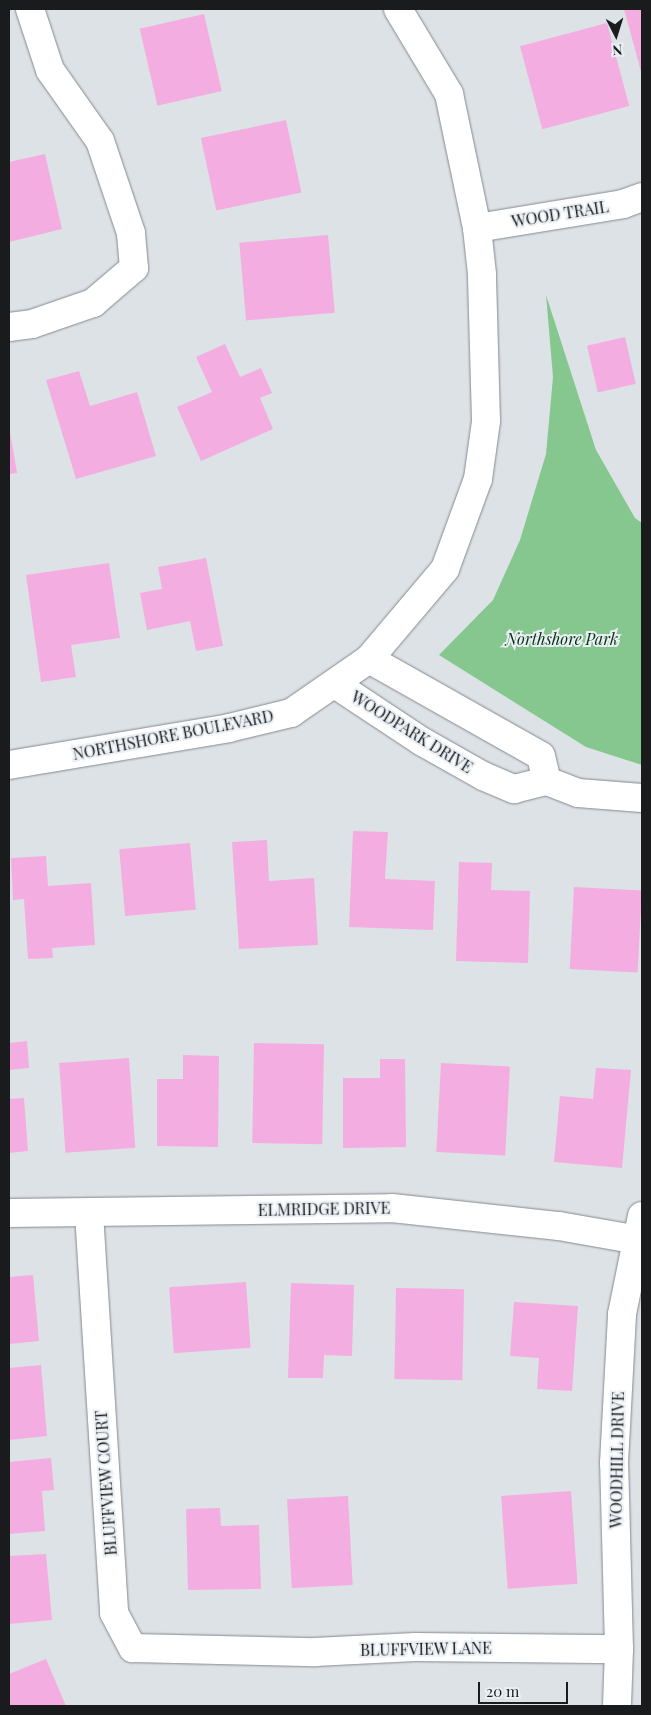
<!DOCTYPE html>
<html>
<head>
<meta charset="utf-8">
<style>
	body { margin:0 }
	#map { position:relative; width:651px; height:1715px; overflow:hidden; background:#dde2e7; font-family:"Playfair Display",serif }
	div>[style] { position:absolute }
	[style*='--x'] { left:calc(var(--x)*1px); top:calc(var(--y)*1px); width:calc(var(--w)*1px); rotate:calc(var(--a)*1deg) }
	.green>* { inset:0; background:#85c78f }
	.building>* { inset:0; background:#f4ade0; transform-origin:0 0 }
	.roads { filter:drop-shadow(0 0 1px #84898e) drop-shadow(0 0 1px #84898e) }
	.street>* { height:28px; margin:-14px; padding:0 14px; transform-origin:14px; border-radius:14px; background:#fff }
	span { translate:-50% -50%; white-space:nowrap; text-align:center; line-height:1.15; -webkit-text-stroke:4px #eaeff4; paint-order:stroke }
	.street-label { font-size:16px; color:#191b1c }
	.park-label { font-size:16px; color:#003410; font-style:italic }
	.frame { position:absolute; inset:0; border:10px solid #191b1c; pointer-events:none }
	.north { position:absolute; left:591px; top:10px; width:50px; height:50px; -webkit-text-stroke:4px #eaeff4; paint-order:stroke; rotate:175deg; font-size:14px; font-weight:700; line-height:20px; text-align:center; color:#191b1c }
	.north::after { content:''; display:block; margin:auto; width:18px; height:22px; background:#191b1c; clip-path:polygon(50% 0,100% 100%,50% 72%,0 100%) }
	.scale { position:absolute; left:478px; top:1682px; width:90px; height:22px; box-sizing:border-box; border:2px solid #191b1c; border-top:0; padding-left:6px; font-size:15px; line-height:18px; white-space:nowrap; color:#191b1c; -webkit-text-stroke:4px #eaeff4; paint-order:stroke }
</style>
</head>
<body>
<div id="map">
	<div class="green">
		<div style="clip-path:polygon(546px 295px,596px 450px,635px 518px,642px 523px,642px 765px,586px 747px,439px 655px,493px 600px,520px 540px,546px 454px,553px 377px)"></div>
	</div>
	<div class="building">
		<div style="clip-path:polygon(624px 9px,642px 9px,642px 75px)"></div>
		<div style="left:204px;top:14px;width:79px;height:66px;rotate:77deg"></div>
		<div style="left:607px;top:23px;width:86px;height:90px;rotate:75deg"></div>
		<div style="left:286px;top:120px;width:74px;height:87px;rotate:78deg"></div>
		<div style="clip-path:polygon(45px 154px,62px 229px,9px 242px,9px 162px)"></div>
		<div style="left:328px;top:235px;width:78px;height:89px;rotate:85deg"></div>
		<div style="left:625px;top:337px;width:48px;height:39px;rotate:77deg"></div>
		<div style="clip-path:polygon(225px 344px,240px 377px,261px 368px,272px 393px,260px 398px,273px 429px,201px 461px,177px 407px,212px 392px,196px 357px)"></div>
		<div style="clip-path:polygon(79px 371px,90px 406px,137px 392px,156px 456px,76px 479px,46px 380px)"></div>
		<div style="clip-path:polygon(9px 426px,17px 473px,9px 474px)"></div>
		<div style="clip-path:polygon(206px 558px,223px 646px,196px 651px,190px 621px,147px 630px,140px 593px,162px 589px,158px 567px)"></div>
		<div style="clip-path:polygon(109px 563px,120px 638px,71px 645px,76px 677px,41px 682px,26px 575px)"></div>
		<div style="clip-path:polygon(353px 831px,388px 832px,385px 879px,435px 881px,433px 930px,349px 927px)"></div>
		<div style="clip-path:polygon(267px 840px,269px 881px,314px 878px,318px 945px,239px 949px,232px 842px)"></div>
		<div style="left:190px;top:843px;width:67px;height:71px;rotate:85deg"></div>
		<div style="clip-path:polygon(46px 856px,48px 886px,91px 883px,95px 945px,52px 948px,53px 958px,28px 959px,24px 899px,13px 900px,11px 858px)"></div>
		<div style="clip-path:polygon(459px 862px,492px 863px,491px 890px,530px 891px,528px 963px,456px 961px)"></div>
		<div style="left:574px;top:887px;width:68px;height:82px;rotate:3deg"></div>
		<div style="clip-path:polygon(27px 1041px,29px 1068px,9px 1070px,9px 1043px)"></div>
		<div style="left:254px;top:1043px;width:70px;height:100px;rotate:1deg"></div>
		<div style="clip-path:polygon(183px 1055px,219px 1056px,218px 1147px,157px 1146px,157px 1079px,183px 1079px)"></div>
		<div style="left:129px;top:1058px;width:90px;height:70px;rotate:86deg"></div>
		<div style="clip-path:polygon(380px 1059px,405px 1059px,406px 1147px,343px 1148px,343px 1078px,380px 1078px)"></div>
		<div style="left:441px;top:1063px;width:69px;height:89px;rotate:3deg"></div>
		<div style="clip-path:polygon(596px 1068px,631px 1070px,622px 1168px,554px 1162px,560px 1096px,593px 1099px)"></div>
		<div style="clip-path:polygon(24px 1098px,28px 1151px,9px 1153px,9px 1099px)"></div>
		<div style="clip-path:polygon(33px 1275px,39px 1341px,9px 1344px,9px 1277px)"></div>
		<div style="left:246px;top:1282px;width:66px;height:77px;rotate:86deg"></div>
		<div style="clip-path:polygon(291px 1283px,354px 1285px,352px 1356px,324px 1355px,323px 1378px,288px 1378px)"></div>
		<div style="left:396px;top:1288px;width:68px;height:91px;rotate:1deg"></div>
		<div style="clip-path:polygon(514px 1302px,578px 1306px,572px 1391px,537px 1389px,539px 1358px,510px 1356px)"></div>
		<div style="clip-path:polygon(41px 1365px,47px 1436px,9px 1440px,9px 1368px)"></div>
		<div style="clip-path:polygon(51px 1458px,54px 1490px,42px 1491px,45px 1531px,9px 1534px,9px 1462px)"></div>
		<div style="left:571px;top:1491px;width:93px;height:70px;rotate:86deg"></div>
		<div style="left:348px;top:1496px;width:89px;height:61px;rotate:87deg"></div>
		<div style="clip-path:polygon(220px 1508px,221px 1526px,259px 1525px,261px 1589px,188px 1590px,186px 1509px)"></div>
		<div style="clip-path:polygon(46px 1554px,52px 1620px,9px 1624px,9px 1556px)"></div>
		<div style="clip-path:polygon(46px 1659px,66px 1706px,9px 1706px,9px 1674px)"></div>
	</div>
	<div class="roads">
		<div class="street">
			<div style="--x:477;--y:228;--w:148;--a:-9.3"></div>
			<div style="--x:623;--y:204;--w:20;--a:-20"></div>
			<div style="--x:9;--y:327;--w:23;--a:-7"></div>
			<div style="--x:32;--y:324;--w:65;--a:-19"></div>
			<div style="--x:93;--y:303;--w:54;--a:-40.5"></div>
			<div style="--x:134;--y:268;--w:35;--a:-95"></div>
			<div style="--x:131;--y:233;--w:97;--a:-108.6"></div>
			<div style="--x:100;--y:141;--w:87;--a:-125.2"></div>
			<div style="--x:50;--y:70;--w:64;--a:-108.2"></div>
			<div style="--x:369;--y:659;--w:197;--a:29.4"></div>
			<div style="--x:541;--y:756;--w:26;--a:77"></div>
			<div style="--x:335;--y:684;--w:103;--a:33.5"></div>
			<div style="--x:421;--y:741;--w:71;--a:29.4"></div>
			<div style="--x:483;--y:776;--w:34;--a:23"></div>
			<div style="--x:514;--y:789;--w:34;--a:-14"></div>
			<div style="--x:547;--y:781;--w:33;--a:21"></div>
			<div style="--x:578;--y:793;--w:64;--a:4.5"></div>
			<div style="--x:9;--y:765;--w:223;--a:-9.5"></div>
			<div style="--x:229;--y:728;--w:64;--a:-13.6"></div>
			<div style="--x:291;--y:713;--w:95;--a:-34.7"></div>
			<div style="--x:369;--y:659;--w:118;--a:-49.8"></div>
			<div style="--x:445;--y:569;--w:96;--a:-69.9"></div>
			<div style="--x:478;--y:479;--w:59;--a:-82.1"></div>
			<div style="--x:486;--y:421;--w:147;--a:-91.6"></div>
			<div style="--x:482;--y:274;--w:46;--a:-96.2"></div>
			<div style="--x:477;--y:228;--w:137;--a:-101.8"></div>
			<div style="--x:449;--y:94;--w:99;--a:-121"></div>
			<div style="--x:9;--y:1213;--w:383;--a:-0.7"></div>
			<div style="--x:392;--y:1208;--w:168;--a:6.2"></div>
			<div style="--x:559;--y:1226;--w:80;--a:10"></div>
			<div style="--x:89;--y:1213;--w:401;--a:86.4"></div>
			<div style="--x:114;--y:1613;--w:40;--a:62"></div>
			<div style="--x:133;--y:1648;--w:182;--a:1.3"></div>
			<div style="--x:315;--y:1652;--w:100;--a:-2.9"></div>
			<div style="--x:415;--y:1647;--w:204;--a:0.6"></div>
			<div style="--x:617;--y:1706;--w:57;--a:-88"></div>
			<div style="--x:619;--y:1649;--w:186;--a:-91.5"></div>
			<div style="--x:614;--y:1463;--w:149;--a:-86.9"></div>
			<div style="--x:622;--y:1314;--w:100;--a:-78.5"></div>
		</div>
	</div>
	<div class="street-label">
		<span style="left:560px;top:214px;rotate:-9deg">WOOD TRAIL</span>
		<span style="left:412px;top:732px;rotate:32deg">WOODPARK DRIVE</span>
		<span style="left:173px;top:735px;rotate:-11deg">NORTHSHORE BOULEVARD</span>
		<span style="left:324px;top:1209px;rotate:-1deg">ELMRIDGE DRIVE</span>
		<span style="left:617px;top:1460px;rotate:-89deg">WOODHILL DRIVE</span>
		<span style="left:106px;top:1483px;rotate:-94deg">BLUFFVIEW COURT</span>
		<span style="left:426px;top:1649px;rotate:-1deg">BLUFFVIEW LANE</span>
	</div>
	<div class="park-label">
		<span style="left:562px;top:639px">Northshore Park</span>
	</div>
	<div class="frame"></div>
	<div class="north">N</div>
	<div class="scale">20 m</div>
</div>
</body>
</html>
